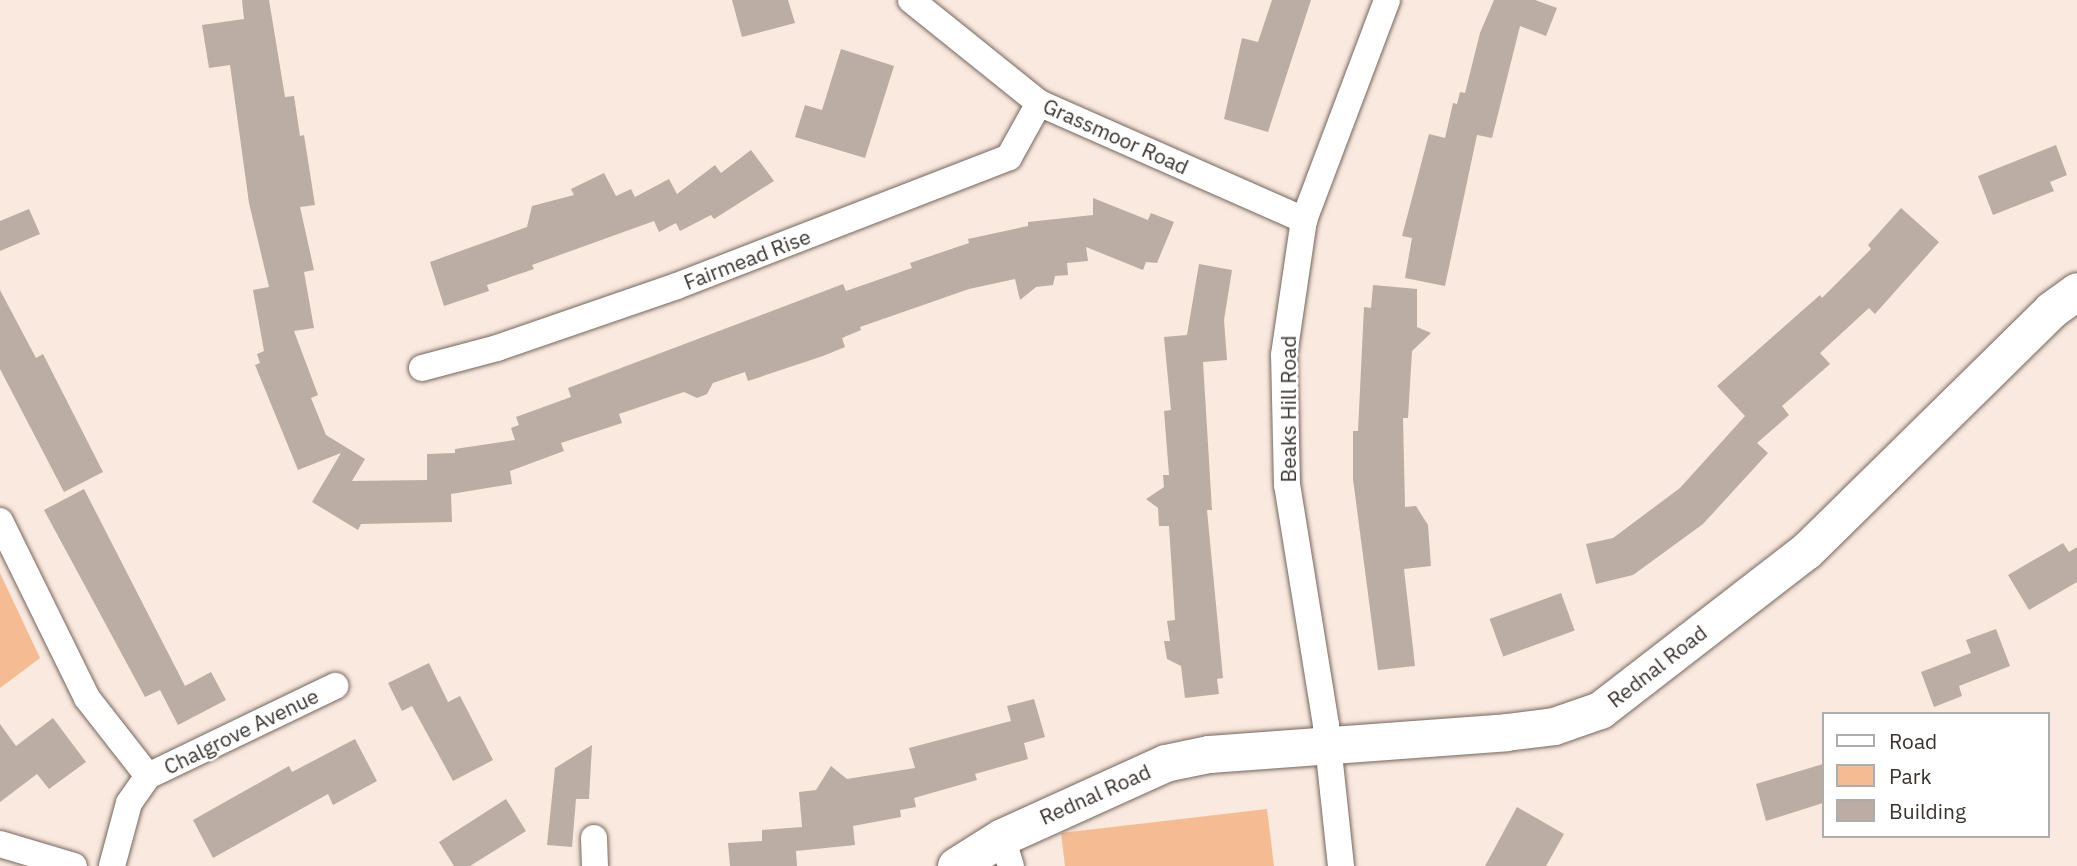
<!DOCTYPE html>
<html>
<head>
<meta charset="utf-8">
<style>
	body { margin:0 }
	#map { position:relative; width:2077px; height:866px; overflow:hidden; background:#f9e9de; font-family:"IBM Plex Sans",sans-serif }
	div>[style] { position:absolute }
	[style*='--x'] { left:calc(var(--x)*1px); top:calc(var(--y)*1px); width:calc(var(--w)*1px); rotate:calc(var(--a)*1deg) }
	.green>* { inset:0; background:#f5bc93 }
	.building>* { inset:0; background:#bbada3; transform-origin:0 0 }
	.roads { filter:drop-shadow(0 0 2px #75675e) drop-shadow(0 0 2px #75675e) }
	.street>* { height:26px; margin:-13px; padding:0 13px; transform-origin:13px; border-radius:13px; background:#fff }
	.secondary>* { height:37px; margin:-18.5px; padding:0 18.5px; transform-origin:18.5px; border-radius:18.5px; background:#fff }
	span { translate:-50% -50%; white-space:nowrap; text-align:center; line-height:1.15; -webkit-text-stroke:5px #fff; paint-order:stroke }
	.street-label { font-size:21px; color:#38332e }
	.legend { position:absolute; left:1822px; top:712px; width:228px; height:126px; box-sizing:border-box; background:#fff; border:2px solid #afadab; margin:0; padding:9px 12px; list-style:none; font-size:21px; color:#38332e }
	.legend li { display:flex; align-items:center; gap:14px; height:35px }
	.legend b { width:35px; border:2px solid #afadab }
</style>
</head>
<body>
<div id="map">
	<div class="green">
		<div style="clip-path:polygon(0 573px,40px 658px,0 688px)"></div>
		<div style="clip-path:polygon(1267px 809px,1274px 866px,1065px 866px,1061px 833px)"></div>
	</div>
	<div class="building">
		<div style="clip-path:polygon(242px 0,269px 0,285px 97px,294px 96px,300px 136px,304px 135px,315px 205px,300px 207px,314px 270px,304px 272px,314px 328px,294px 331px,318px 395px,311px 398px,326px 435px,365px 459px,352px 481px,427px 480px,427px 454px,455px 453px,455px 449px,515px 440px,511px 428px,519px 425px,516px 417px,571px 397px,568px 388px,843px 284px,846px 291px,912px 268px,910px 263px,969px 243px,968px 239px,1028px 226px,1028px 222px,1093px 215px,1093px 198px,1148px 220px,1151px 213px,1174px 222px,1157px 263px,1146px 262px,1143px 270px,1086px 247px,1088px 261px,1067px 263px,1068px 275px,1055px 276px,1053px 285px,1036px 287px,1020px 300px,1015px 279px,969px 289px,860px 327px,861px 330px,842px 338px,845px 347px,823px 356px,748px 381px,745px 372px,713px 383px,707px 394px,697px 398px,684px 392px,619px 414px,622px 423px,561px 443px,564px 451px,510px 471px,512px 484px,451px 494px,452px 522px,361px 524px,358px 530px,312px 502px,341px 453px,298px 470px,255px 365px,260px 363px,257px 354px,264px 351px,253px 290px,269px 287px,249px 203px,230px 65px,209px 68px,202px 25px,244px 19px)"></div>
		<div style="clip-path:polygon(732px 0,788px 0,795px 23px,742px 37px)"></div>
		<div style="clip-path:polygon(1272px 0,1311px 0,1268px 132px,1224px 119px,1242px 38px,1258px 42px)"></div>
		<div style="clip-path:polygon(1494px 0,1535px 0,1557px 8px,1546px 36px,1520px 26px,1492px 138px,1477px 135px,1445px 286px,1405px 278px,1412px 238px,1402px 236px,1429px 134px,1445px 138px,1453px 103px,1457px 104px,1460px 92px,1465px 93px,1480px 33px)"></div>
		<div style="clip-path:polygon(841px 49px,894px 66px,865px 158px,795px 137px,805px 105px,822px 110px)"></div>
		<div style="clip-path:polygon(2056px 145px,2067px 175px,2050px 182px,2054px 191px,1993px 215px,1978px 176px)"></div>
		<div style="clip-path:polygon(751px 150px,774px 181px,714px 219px,711px 215px,680px 231px,676px 223px,659px 232px,654px 221px,532px 265px,534px 269px,487px 285px,489px 291px,444px 306px,430px 262px,527px 227px,532px 206px,574px 195px,571px 189px,604px 173px,616px 196px,631px 189px,635px 197px,669px 179px,677px 194px,715px 165px,721px 173px)"></div>
		<div style="clip-path:polygon(1901px 208px,1939px 242px,1875px 314px,1869px 308px,1820px 353px,1830px 364px,1782px 406px,1789px 415px,1757px 443px,1768px 453px,1703px 524px,1633px 575px,1596px 584px,1586px 544px,1613px 538px,1680px 488px,1745px 416px,1717px 386px,1820px 295px,1822px 298px,1871px 249px,1868px 245px)"></div>
		<div style="clip-path:polygon(29px 209px,40px 234px,0 251px,0 221px)"></div>
		<div style="clip-path:polygon(1199px 264px,1232px 270px,1224px 320px,1227px 360px,1203px 362px,1212px 510px,1207px 510px,1223px 678px,1217px 679px,1219px 694px,1185px 698px,1181px 666px,1167px 659px,1164px 641px,1170px 641px,1167px 621px,1175px 620px,1169px 526px,1159px 526px,1158px 508px,1146px 499px,1164px 487px,1163px 475px,1169px 475px,1164px 411px,1171px 410px,1164px 337px,1187px 335px)"></div>
		<div style="clip-path:polygon(1373px 285px,1417px 289px,1417px 327px,1431px 333px,1412px 351px,1408px 418px,1403px 418px,1405px 507px,1416px 506px,1428px 525px,1431px 566px,1404px 569px,1415px 666px,1378px 670px,1353px 479px,1353px 431px,1358px 431px,1364px 307px,1371px 308px)"></div>
		<div style="clip-path:polygon(0 290px,36px 358px,43px 354px,103px 472px,64px 492px,0 369px)"></div>
		<div style="clip-path:polygon(84px 489px,185px 686px,211px 672px,226px 700px,178px 725px,160px 690px,145px 697px,44px 510px)"></div>
		<div style="clip-path:polygon(2063px 543px,2069px 552px,2077px 547px,2077px 582px,2029px 610px,2008px 575px)"></div>
		<div style="left:1561px;top:593px;width:40px;height:76px;rotate:70deg"></div>
		<div style="clip-path:polygon(1996px 629px,2010px 666px,1959px 686px,1962px 696px,1934px 707px,1921px 672px,1971px 653px,1966px 640px)"></div>
		<div style="clip-path:polygon(429px 663px,448px 702px,460px 696px,493px 760px,453px 781px,412px 706px,402px 711px,388px 683px)"></div>
		<div style="clip-path:polygon(1034px 699px,1045px 737px,1024px 743px,1028px 759px,975px 774px,977px 780px,914px 798px,916px 807px,900px 810px,901px 817px,853px 826px,855px 845px,796px 851px,797px 866px,730px 866px,728px 843px,762px 841px,762px 830px,802px 827px,799px 792px,816px 790px,831px 766px,847px 779px,915px 768px,909px 748px,1011px 721px,1007px 706px)"></div>
		<div style="clip-path:polygon(53px 718px,86px 762px,49px 789px,37px 774px,0 802px,0 724px,16px 746px)"></div>
		<div style="clip-path:polygon(355px 739px,377px 781px,333px 805px,328px 794px,213px 858px,193px 820px,289px 766px,292px 772px)"></div>
		<div style="clip-path:polygon(592px 745px,589px 799px,576px 799px,572px 847px,547px 845px,555px 768px)"></div>
		<div style="clip-path:polygon(1823px 764px,1823px 803px,1766px 821px,1756px 784px)"></div>
		<div style="clip-path:polygon(506px 799px,526px 831px,470px 866px,454px 866px,439px 842px)"></div>
		<div style="clip-path:polygon(1517px 807px,1564px 834px,1546px 866px,1485px 866px)"></div>
	</div>
	<div class="roads">
		<div class="street">
			<div style="--x:911;--y:0;--w:164;--a:38.8"></div>
			<div style="--x:1039;--y:103;--w:290;--a:23.8"></div>
			<div style="--x:422;--y:368;--w:78;--a:-14.9"></div>
			<div style="--x:497;--y:348;--w:190;--a:-19"></div>
			<div style="--x:677;--y:286;--w:356;--a:-21.2"></div>
			<div style="--x:1009;--y:157;--w:62;--a:-60.9"></div>
			<div style="--x:0;--y:521;--w:197;--a:63.8"></div>
			<div style="--x:87;--y:698;--w:99;--a:52"></div>
			<div style="--x:1002;--y:837;--w:30;--a:73"></div>
			<div style="--x:594;--y:838;--w:28;--a:88"></div>
			<div style="--x:0;--y:844;--w:77;--a:16.6"></div>
			<div style="--x:112;--y:866;--w:65;--a:-74.9"></div>
			<div style="--x:129;--y:803;--w:33;--a:-55"></div>
			<div style="--x:148;--y:776;--w:208;--a:-25.7"></div>
			<div style="--x:1341;--y:866;--w:142;--a:-96.1"></div>
			<div style="--x:1326;--y:725;--w:243;--a:-99.2"></div>
			<div style="--x:1287;--y:485;--w:130;--a:-91.3"></div>
			<div style="--x:1284;--y:355;--w:136;--a:-81.6"></div>
			<div style="--x:1304;--y:220;--w:235;--a:-69.3"></div>
		</div>
		<div class="secondary">
			<div style="--x:956;--y:866;--w:54;--a:-32.2"></div>
			<div style="--x:1002;--y:837;--w:179;--a:-24.4"></div>
			<div style="--x:1165;--y:763;--w:45;--a:-11.6"></div>
			<div style="--x:1209;--y:754;--w:298;--a:-4.2"></div>
			<div style="--x:1506;--y:732;--w:48;--a:-7.1"></div>
			<div style="--x:1554;--y:726;--w:49;--a:-19.2"></div>
			<div style="--x:1600;--y:710;--w:260;--a:-37.7"></div>
			<div style="--x:1806;--y:551;--w:344;--a:-44.5"></div>
			<div style="--x:2051;--y:310;--w:32;--a:-36"></div>
		</div>
	</div>
	<div class="street-label">
		<span style="left:1116px;top:136px;rotate:24deg">Grassmoor Road</span>
		<span style="left:747px;top:259px;rotate:-21deg">Fairmead Rise</span>
		<span style="left:1288px;top:409px;rotate:-90deg">Beaks Hill Road</span>
		<span style="left:1657px;top:666px;rotate:-38deg">Rednal Road</span>
		<span style="left:241px;top:731px;rotate:-26deg">Chalgrove Avenue</span>
		<span style="left:1095px;top:794px;rotate:-24deg">Rednal Road</span>
	</div>
	<ul class="legend">
	<li><b style="height:9px;background:#fff"></b>Road</li>
	<li><b style="height:19px;background:#f5bc93"></b>Park</li>
	<li><b style="height:19px;background:#bbada3"></b>Building</li>
	</ul>
</div>
</body>
</html>
